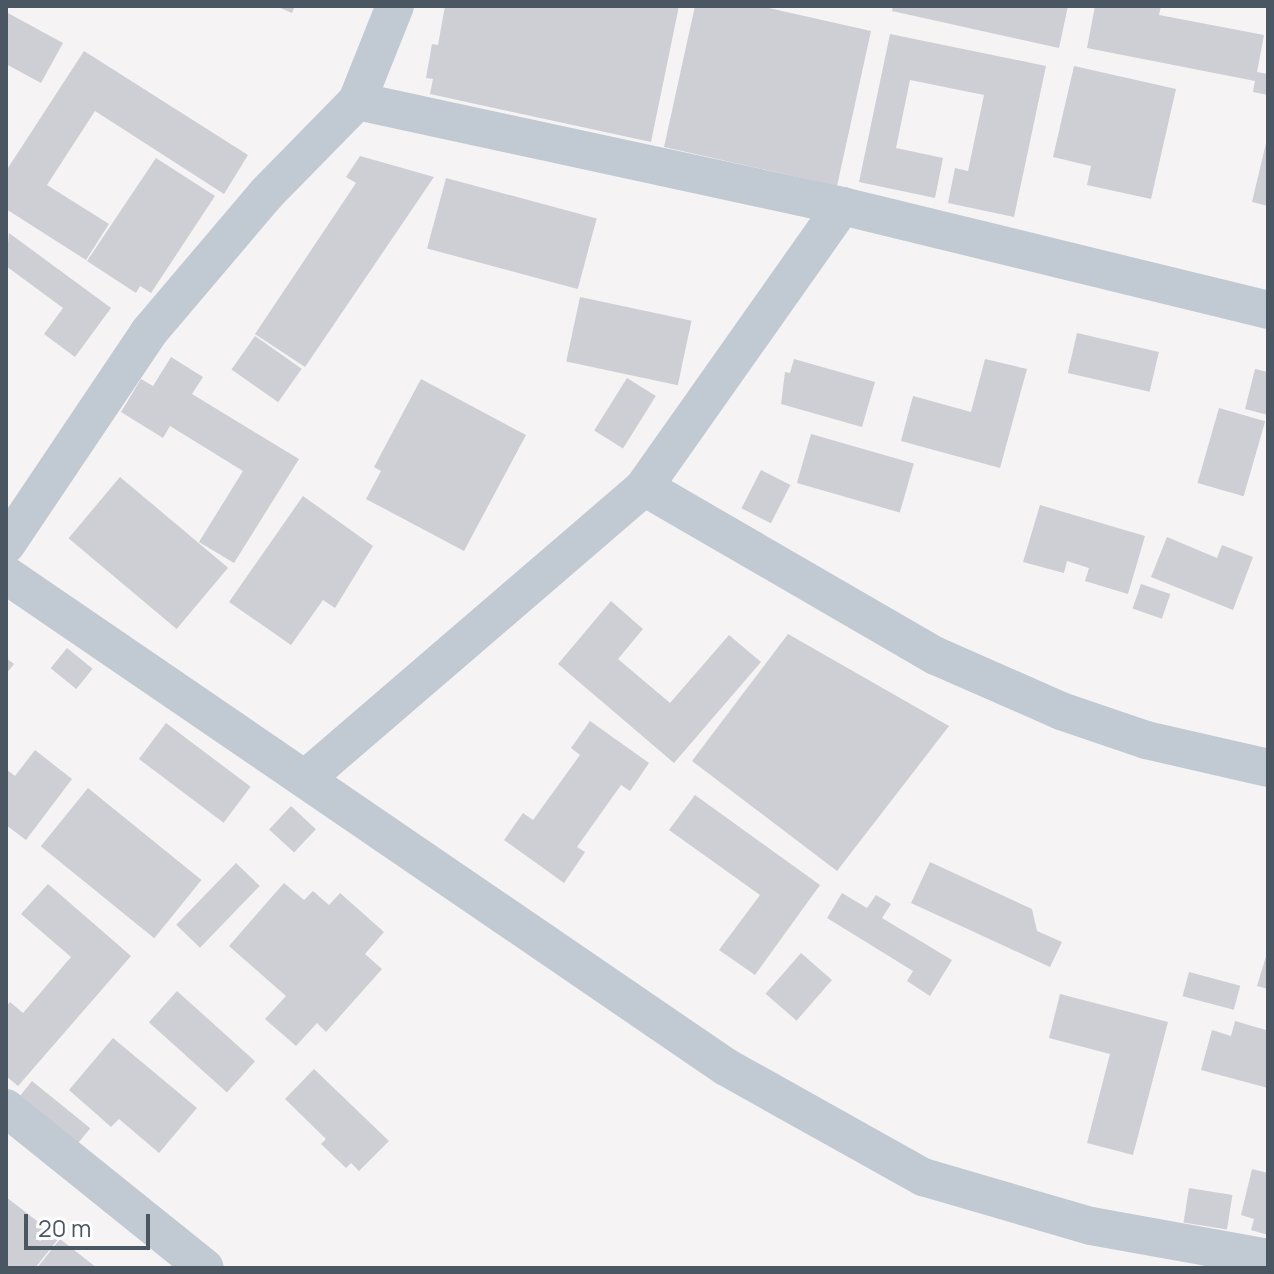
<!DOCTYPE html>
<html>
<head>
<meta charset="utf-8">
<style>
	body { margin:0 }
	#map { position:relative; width:1274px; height:1274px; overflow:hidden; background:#f5f3f3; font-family:Manrope,sans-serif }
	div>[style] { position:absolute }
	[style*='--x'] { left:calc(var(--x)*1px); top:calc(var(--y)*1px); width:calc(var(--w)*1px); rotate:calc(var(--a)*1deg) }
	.building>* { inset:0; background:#cdcfd5; transform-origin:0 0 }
	.minor>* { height:38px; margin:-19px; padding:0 19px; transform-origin:19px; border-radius:19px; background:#c1cad2 }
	span { translate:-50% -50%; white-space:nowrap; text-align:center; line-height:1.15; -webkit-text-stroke:7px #fff; paint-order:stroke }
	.frame { position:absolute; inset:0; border:8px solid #4a5661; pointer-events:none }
	.scale { position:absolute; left:24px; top:1214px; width:126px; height:36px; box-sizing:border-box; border:4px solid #4a5661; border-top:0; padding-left:10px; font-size:24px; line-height:28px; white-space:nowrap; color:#4a5661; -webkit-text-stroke:6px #fff; paint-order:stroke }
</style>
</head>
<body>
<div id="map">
	<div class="building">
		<div style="clip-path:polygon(276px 6px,295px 6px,292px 13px)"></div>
		<div style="clip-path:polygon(445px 6px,679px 6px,651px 142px,430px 94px,433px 79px,426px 78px,432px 44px,438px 45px)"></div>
		<div style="clip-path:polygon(695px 6px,760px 6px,871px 31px,837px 186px,664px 147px)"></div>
		<div style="clip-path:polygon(893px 6px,1068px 6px,1059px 48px,892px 11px)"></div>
		<div style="clip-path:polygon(1095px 6px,1161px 6px,1159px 15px,1264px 35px,1257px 72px,1268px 74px,1268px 95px,1253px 92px,1255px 81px,1087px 48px)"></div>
		<div style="clip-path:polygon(6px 12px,63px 43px,41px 83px,6px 64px)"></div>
		<div style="clip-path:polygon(890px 34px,1046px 66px,1014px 217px,948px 203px,955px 168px,968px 171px,984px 95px,910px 80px,896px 148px,943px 158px,935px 198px,859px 182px)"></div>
		<div style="clip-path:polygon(84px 51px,248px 155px,224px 194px,95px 111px,47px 185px,109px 224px,86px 260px,6px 209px,6px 171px)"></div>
		<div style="clip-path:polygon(1074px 66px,1176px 89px,1151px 199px,1087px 185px,1091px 166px,1053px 157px)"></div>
		<div style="clip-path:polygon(1267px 139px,1268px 140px,1268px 206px,1252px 202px)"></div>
		<div style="clip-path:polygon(360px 156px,434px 177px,305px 367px,255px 334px,356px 183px,346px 177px)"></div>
		<div style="clip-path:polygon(156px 158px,215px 196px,151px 293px,140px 286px,136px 293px,87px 261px)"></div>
		<div style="left:446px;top:178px;width:156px;height:73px;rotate:15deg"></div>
		<div style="clip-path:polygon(9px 233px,111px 308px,75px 357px,44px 334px,63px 308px,6px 266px)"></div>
		<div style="left:580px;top:297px;width:114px;height:66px;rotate:12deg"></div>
		<div style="left:1077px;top:333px;width:84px;height:41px;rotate:13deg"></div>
		<div style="left:255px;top:336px;width:57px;height:41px;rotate:35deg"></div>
		<div style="clip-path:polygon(171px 357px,203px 377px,192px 394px,299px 459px,234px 563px,199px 542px,243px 471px,170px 426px,163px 438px,121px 412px,141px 379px,153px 386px)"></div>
		<div style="clip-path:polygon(794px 359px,875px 382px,862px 427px,781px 404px,785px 372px,790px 373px)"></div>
		<div style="clip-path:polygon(985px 359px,1027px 369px,1000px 468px,901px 441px,913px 396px,971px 412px)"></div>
		<div style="clip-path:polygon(1255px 369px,1268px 372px,1268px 415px,1245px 409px)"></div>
		<div style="left:627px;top:378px;width:34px;height:62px;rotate:32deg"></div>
		<div style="clip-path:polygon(421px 379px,526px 435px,464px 551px,366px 499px,381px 471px,374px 467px)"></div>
		<div style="left:1219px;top:408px;width:48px;height:78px;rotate:16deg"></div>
		<div style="left:811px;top:434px;width:107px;height:51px;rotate:16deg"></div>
		<div style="left:761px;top:470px;width:33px;height:43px;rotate:27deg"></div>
		<div style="left:120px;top:477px;width:141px;height:80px;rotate:40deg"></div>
		<div style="clip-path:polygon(303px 496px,373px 546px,335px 608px,323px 600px,291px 645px,229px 602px)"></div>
		<div style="clip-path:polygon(1040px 505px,1145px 536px,1128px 594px,1085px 581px,1089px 568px,1067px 561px,1064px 573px,1023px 562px)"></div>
		<div style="clip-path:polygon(1167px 537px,1217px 558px,1222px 545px,1253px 557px,1233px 610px,1151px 577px)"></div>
		<div style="left:1141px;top:584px;width:31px;height:26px;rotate:19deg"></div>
		<div style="clip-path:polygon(611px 601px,643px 629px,618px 659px,670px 703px,729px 635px,761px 662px,674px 763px,558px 664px)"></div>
		<div style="clip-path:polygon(788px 634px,949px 726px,837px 871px,692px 761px)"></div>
		<div style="left:67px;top:648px;width:33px;height:26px;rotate:39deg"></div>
		<div style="clip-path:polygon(6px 658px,14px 664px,6px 674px)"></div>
		<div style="clip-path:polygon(590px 721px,649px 763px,630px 791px,621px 785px,577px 847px,585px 852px,564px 883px,504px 840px,523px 813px,533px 820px,580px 755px,571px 748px)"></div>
		<div style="left:166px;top:723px;width:106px;height:45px;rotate:37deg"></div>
		<div style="clip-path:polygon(35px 750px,72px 779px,26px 840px,6px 825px,6px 769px,15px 776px)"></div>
		<div style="left:88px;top:788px;width:146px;height:75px;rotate:39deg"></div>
		<div style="clip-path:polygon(695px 795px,820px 885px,755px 975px,719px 950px,760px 895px,669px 830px)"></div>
		<div style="left:291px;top:806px;width:34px;height:32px;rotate:43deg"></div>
		<div style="clip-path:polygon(930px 862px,1032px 909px,1037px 931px,1062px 942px,1050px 967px,911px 903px)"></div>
		<div style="left:236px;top:863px;width:33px;height:86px;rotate:44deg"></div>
		<div style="clip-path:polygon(284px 883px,304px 900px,313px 891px,329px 905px,340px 893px,384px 932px,365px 954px,382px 969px,326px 1032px,317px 1023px,296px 1046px,265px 1019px,286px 996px,229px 946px)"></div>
		<div style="clip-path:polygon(48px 884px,131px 956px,18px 1086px,6px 1076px,6px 1007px,10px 1002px,23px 1013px,71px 957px,21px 914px)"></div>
		<div style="clip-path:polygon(842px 893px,867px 908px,876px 895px,891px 904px,882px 918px,952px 960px,930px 996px,907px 981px,913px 971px,827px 918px)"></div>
		<div style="left:801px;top:953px;width:41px;height:54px;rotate:41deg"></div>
		<div style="clip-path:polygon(1267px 953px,1268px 953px,1268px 989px,1257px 986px)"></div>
		<div style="left:1189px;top:972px;width:53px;height:25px;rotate:15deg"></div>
		<div style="left:177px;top:991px;width:105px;height:42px;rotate:42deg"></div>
		<div style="clip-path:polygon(1060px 994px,1168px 1022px,1133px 1155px,1087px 1143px,1110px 1054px,1049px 1038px)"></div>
		<div style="clip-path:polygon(1235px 1021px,1266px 1030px,1268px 1088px,1201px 1070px,1212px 1030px,1231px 1036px)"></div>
		<div style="clip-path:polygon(113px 1038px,197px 1108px,159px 1153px,119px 1119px,111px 1127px,69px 1090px)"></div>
		<div style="clip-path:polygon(314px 1069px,389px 1141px,359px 1171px,351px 1163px,346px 1168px,321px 1144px,326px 1139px,285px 1099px)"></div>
		<div style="left:32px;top:1081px;width:75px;height:24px;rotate:39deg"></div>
		<div style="clip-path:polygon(1252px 1169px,1268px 1173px,1268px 1235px,1251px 1230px,1254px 1219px,1241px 1215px)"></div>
		<div style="left:1189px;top:1188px;width:44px;height:35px;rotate:9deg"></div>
		<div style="clip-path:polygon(6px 1197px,59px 1238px,35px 1268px,6px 1268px)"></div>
		<div style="clip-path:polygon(60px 1239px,97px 1268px,37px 1268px)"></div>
	</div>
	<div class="minor">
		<div style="--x:357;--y:101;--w:496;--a:12.2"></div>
		<div style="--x:842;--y:206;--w:439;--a:13.7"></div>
		<div style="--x:644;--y:487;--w:337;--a:30.1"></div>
		<div style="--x:936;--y:656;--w:137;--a:23.7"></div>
		<div style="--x:1061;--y:711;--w:90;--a:18.8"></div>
		<div style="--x:1146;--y:740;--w:125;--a:12.9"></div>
		<div style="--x:6;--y:545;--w:257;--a:-56.1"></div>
		<div style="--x:149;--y:332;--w:181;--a:-49.7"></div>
		<div style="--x:266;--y:194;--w:130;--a:-45.6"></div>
		<div style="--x:357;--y:101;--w:102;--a:-68.2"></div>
		<div style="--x:6;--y:575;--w:872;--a:34.35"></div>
		<div style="--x:726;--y:1067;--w:226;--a:29.2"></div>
		<div style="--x:923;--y:1177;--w:175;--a:16.3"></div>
		<div style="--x:1091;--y:1226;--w:180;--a:10.2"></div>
		<div style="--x:305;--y:779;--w:447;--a:-40.7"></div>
		<div style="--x:644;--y:487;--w:344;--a:-54.8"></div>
		<div style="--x:6;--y:1108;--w:255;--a:38.8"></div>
	</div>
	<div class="frame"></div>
	<div class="scale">20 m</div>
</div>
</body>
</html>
